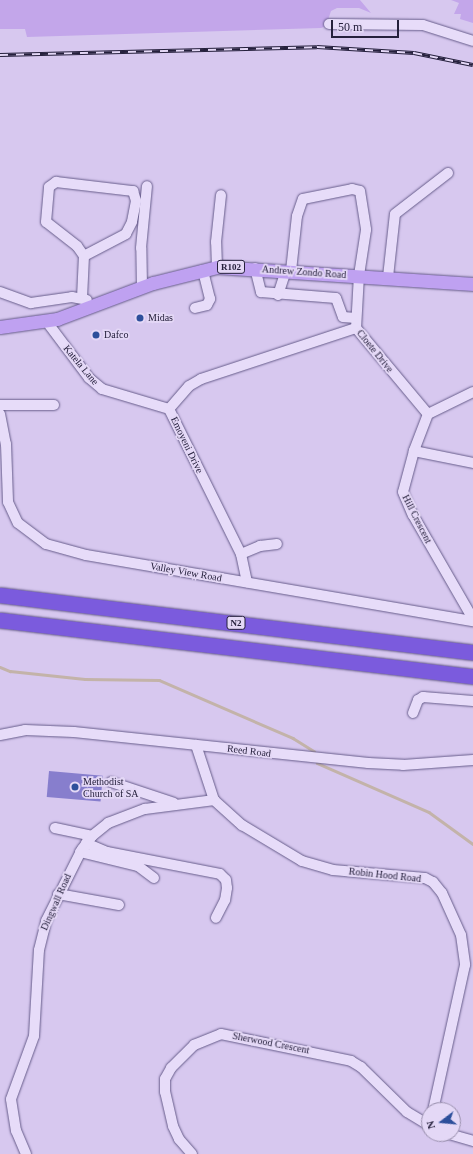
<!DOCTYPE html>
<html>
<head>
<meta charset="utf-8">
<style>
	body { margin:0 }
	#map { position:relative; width:473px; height:1154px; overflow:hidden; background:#d7c8ef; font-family:Georgia,serif }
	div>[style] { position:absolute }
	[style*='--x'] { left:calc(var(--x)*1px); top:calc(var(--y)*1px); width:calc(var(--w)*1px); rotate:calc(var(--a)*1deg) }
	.sand>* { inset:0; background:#c3a6ea }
	.stream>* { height:2.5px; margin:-1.25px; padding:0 1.25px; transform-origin:1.25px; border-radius:1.25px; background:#c3b3a9 }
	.building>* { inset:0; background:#877ecd; transform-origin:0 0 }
	.roads { filter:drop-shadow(0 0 1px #675d8b) drop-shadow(0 0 1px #675d8b) }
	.minor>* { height:10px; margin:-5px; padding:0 5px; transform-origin:5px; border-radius:5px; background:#e7dcf9 }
	.major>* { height:13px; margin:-6.5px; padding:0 6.5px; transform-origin:6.5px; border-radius:6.5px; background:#bfa1f1 }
	.highway>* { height:15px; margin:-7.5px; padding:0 7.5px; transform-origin:7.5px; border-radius:7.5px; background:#7b5bdd }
	.rail>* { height:4px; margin-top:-2px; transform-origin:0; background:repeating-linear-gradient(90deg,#e4d8f6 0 8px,#25203c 0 16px); box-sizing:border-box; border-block:1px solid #25203c }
	.dots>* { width:11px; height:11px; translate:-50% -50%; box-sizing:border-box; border:2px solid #e4d8f6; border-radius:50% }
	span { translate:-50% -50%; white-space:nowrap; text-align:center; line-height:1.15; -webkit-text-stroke:3.5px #e4d8f6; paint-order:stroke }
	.shield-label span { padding:1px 3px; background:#e4d8f6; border:1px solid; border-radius:3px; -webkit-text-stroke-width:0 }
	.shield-label { font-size:9px; color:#25203c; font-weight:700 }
	.street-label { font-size:10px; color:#25203c }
	.poi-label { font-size:10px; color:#25203c }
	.left { translate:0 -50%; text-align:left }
	.north { position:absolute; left:421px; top:1102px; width:40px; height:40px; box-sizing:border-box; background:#e4d8f6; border:1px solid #988eac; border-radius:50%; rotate:254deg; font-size:11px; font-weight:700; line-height:16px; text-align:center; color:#25203c }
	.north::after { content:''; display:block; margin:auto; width:14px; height:18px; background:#2d4f9b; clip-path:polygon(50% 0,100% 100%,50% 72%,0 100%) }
	.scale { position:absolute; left:331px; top:20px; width:68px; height:18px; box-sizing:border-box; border:2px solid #25203c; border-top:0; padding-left:5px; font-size:12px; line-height:14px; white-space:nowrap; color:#25203c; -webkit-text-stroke:3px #e4d8f6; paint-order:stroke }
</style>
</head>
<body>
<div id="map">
	<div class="sand">
		<div style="clip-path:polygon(0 0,360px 0,371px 13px,359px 8px,337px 8px,331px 11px,326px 26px,321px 28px,27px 37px,25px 29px,0 29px)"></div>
		<div style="clip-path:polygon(451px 0,473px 0,473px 23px,460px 19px,461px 14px,454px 14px,459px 3px)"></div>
	</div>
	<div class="stream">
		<div style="--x:0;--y:667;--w:11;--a:22"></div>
		<div style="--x:10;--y:671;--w:75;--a:6.1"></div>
		<div style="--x:85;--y:679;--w:74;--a:0.8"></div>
		<div style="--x:159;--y:680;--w:146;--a:23.4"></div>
		<div style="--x:293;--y:738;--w:25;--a:32"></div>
		<div style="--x:317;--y:763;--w:122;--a:23.6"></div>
		<div style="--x:429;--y:812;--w:54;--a:36"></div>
	</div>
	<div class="building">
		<div style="left:49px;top:771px;width:54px;height:26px;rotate:5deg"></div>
	</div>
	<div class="roads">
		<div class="minor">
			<div style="--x:329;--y:24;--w:94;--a:0.6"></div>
			<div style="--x:423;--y:25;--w:52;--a:17.7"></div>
			<div style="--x:217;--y:267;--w:25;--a:-92"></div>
			<div style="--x:216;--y:242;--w:47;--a:-83.9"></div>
			<div style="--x:255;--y:268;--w:25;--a:76"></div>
			<div style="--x:261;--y:292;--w:75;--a:4.6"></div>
			<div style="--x:336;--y:298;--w:20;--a:70"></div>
			<div style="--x:343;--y:317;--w:13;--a:4"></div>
			<div style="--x:291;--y:271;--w:55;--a:-83.8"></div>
			<div style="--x:297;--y:216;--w:18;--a:-71"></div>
			<div style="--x:303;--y:199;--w:50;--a:-11.5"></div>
			<div style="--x:352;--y:189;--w:8;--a:14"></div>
			<div style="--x:360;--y:191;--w:39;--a:81"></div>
			<div style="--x:366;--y:230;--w:46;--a:98.8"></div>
			<div style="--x:359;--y:275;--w:53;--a:93.2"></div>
			<div style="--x:356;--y:328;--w:112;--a:50.1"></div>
			<div style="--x:388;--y:277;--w:63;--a:-83.7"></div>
			<div style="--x:395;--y:214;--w:67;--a:-37.7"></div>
			<div style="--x:142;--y:287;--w:39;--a:-91"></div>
			<div style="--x:141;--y:248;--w:62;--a:-84.5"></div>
			<div style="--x:0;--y:292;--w:33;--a:20"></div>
			<div style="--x:31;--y:303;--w:41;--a:-8.3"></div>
			<div style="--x:72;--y:297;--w:15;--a:11"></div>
			<div style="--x:278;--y:295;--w:25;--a:-72"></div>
			<div style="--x:82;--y:298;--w:42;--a:-87.3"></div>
			<div style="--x:84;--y:256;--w:12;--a:-125"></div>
			<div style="--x:77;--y:246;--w:39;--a:-142"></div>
			<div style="--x:46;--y:222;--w:35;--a:-85"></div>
			<div style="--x:49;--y:187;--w:9;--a:-36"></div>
			<div style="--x:56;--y:182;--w:78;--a:6.7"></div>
			<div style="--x:133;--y:191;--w:10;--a:73"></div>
			<div style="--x:136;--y:201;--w:21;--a:101"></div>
			<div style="--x:132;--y:222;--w:13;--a:117"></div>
			<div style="--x:126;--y:234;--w:47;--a:152.4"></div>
			<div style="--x:195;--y:308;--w:12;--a:-14"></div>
			<div style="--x:207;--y:305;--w:7;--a:-63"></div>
			<div style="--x:210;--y:299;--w:30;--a:-104"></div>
			<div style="--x:47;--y:322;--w:70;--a:53.1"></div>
			<div style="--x:89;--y:378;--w:17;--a:40"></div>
			<div style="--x:102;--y:389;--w:70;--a:16.6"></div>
			<div style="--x:473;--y:392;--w:50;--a:153.9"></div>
			<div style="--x:428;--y:414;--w:40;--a:111"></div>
			<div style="--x:414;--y:451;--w:42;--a:105"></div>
			<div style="--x:403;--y:492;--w:25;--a:67"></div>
			<div style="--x:413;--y:515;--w:120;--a:60"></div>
			<div style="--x:0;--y:405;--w:54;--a:0"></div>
			<div style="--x:169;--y:409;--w:30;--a:-49"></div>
			<div style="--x:189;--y:386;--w:14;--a:-30"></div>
			<div style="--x:201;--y:379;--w:163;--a:-18.2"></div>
			<div style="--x:169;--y:409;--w:162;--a:63.6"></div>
			<div style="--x:241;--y:554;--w:29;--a:78"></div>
			<div style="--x:0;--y:414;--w:31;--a:79"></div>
			<div style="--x:6;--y:444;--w:58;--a:88"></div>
			<div style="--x:8;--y:502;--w:23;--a:65"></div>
			<div style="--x:18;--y:523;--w:35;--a:37"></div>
			<div style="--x:46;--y:544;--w:41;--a:15.4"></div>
			<div style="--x:86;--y:555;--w:393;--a:9.7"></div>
			<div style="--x:414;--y:451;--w:60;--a:11.5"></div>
			<div style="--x:241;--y:554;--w:21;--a:-23"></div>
			<div style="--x:260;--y:546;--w:17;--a:-7"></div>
			<div style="--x:413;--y:713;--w:14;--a:-69"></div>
			<div style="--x:418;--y:700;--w:6;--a:-31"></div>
			<div style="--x:423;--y:697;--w:50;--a:4.6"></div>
			<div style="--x:0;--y:735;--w:25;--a:-11"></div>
			<div style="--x:25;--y:730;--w:49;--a:2.3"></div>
			<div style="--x:74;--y:732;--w:296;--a:6"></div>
			<div style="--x:368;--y:763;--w:35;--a:3"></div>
			<div style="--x:403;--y:765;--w:70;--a:-4.1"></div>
			<div style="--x:111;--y:782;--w:66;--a:18.4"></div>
			<div style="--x:214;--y:800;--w:38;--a:42"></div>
			<div style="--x:242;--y:825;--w:70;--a:31"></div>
			<div style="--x:302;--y:861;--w:32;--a:16"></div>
			<div style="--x:333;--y:870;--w:92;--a:5"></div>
			<div style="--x:425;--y:878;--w:9;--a:27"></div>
			<div style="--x:433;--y:882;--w:14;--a:51"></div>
			<div style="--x:442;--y:893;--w:46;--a:65.7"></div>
			<div style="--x:461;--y:935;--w:30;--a:82"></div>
			<div style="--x:465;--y:965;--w:148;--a:102.4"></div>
			<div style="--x:55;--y:828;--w:38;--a:12"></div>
			<div style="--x:86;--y:843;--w:23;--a:23"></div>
			<div style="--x:107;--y:852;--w:115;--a:11"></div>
			<div style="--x:220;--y:874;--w:8;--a:45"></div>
			<div style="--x:226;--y:880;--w:8;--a:83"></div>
			<div style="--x:227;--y:888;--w:12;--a:99"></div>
			<div style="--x:225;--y:900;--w:20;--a:117"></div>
			<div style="--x:80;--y:852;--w:60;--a:13.6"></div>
			<div style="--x:138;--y:866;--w:20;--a:37"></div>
			<div style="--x:58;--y:894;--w:62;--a:10.2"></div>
			<div style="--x:449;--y:1134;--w:25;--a:16"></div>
			<div style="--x:26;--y:1154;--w:25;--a:-113"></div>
			<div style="--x:16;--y:1131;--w:32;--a:-99"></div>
			<div style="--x:11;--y:1099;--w:67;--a:-69.9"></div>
			<div style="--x:34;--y:1036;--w:86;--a:-86.7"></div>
			<div style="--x:39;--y:950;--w:30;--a:-76"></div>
			<div style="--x:46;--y:921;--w:80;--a:-63.4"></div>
			<div style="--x:82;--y:849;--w:16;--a:-52"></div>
			<div style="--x:92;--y:836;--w:21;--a:-39"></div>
			<div style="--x:108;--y:823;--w:40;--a:-21"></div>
			<div style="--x:145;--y:809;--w:70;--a:-7.4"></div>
			<div style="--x:214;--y:800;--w:58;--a:-108.1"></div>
			<div style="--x:192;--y:1154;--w:20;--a:-131"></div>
			<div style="--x:179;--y:1139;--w:14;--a:-115"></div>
			<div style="--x:173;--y:1126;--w:35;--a:-103"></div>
			<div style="--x:165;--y:1092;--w:13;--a:-90"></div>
			<div style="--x:165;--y:1079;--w:13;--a:-61"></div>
			<div style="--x:171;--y:1068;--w:33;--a:-45"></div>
			<div style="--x:194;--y:1045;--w:29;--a:-22"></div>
			<div style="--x:221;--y:1034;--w:133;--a:11.7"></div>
			<div style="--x:351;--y:1061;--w:12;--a:31"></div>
			<div style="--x:361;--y:1067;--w:64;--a:44.4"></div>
			<div style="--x:407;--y:1112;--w:26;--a:31"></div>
		</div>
		<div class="major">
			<div style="--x:0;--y:327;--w:58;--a:-8"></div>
			<div style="--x:57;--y:319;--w:103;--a:-20.6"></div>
			<div style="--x:153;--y:283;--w:66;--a:-14"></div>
			<div style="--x:217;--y:267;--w:257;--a:3.8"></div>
		</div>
		<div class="highway">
			<div style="--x:0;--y:595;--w:476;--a:6.9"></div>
			<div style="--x:0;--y:620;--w:476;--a:6.8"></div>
		</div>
	</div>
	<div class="rail">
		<div style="--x:0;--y:55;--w:317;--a:-1.4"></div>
		<div style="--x:317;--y:47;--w:97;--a:3.5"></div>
		<div style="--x:414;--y:53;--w:60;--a:11.5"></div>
	</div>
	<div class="dots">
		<div style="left:140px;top:318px;background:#2d4f9b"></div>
		<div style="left:96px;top:335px;background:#2d4f9b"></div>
		<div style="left:75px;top:787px;background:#2d4f9b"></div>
	</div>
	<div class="shield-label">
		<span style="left:231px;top:267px">R102</span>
		<span style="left:236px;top:623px">N2</span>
	</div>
	<div class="street-label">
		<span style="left:304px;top:272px;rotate:4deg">Andrew Zondo Road</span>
		<span style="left:375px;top:351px;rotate:51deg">Cloete Drive</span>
		<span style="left:81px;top:365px;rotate:50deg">Katela Lane</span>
		<span style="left:187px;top:445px;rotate:64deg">Emoyeni Drive</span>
		<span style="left:417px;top:519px;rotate:63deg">Hill Crescent</span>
		<span style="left:186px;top:572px;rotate:10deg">Valley View Road</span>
		<span style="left:249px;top:751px;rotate:7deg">Reed Road</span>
		<span style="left:385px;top:875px;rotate:6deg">Robin Hood Road</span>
		<span style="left:56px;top:902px;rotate:-66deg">Dingwall Road</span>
		<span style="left:271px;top:1043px;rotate:11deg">Sherwood Crescent</span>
	</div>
	<div class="poi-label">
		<span class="left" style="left:148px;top:318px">Midas</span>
		<span class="left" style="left:104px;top:335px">Dafco</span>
		<span class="left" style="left:83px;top:787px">Methodist<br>Church of SA</span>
	</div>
	<div class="north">N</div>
	<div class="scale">50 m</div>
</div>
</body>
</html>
